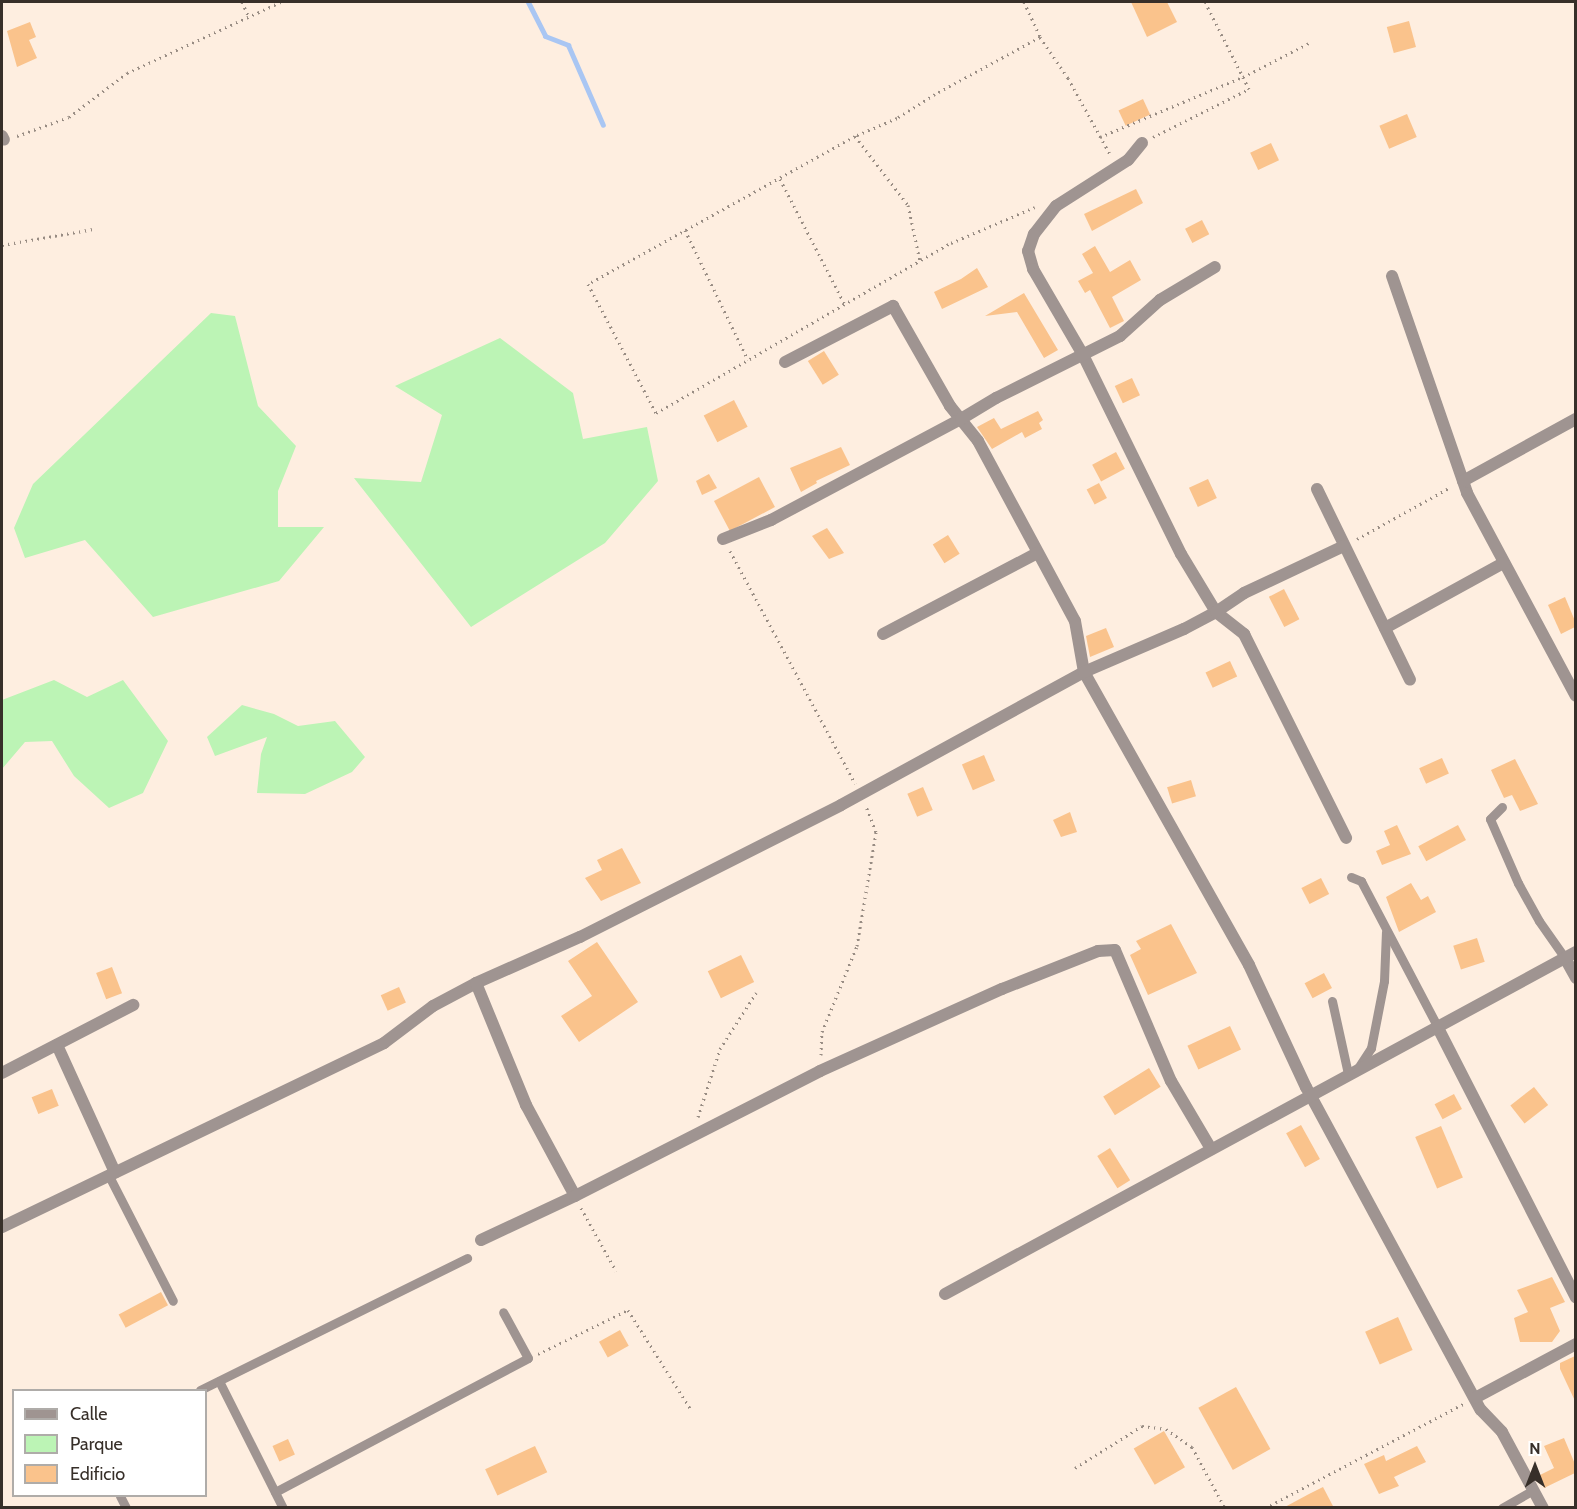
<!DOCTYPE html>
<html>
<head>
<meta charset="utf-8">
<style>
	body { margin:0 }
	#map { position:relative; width:1577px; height:1509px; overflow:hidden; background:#feeee0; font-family:Cabin,sans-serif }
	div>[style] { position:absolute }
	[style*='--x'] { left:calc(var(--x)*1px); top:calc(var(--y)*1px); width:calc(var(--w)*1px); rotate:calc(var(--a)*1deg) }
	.green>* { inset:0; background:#bcf4b5 }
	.stream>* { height:5px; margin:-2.5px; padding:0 2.5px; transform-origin:2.5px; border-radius:2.5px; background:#a9c6f3 }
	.building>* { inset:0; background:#fac38c; transform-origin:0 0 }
	.path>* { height:3px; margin-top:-1.5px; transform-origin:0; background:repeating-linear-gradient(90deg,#988c83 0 1.5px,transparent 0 6px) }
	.lane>* { height:9px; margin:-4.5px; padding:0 4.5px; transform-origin:4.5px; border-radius:4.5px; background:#9f9491 }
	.street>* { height:12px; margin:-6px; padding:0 6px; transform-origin:6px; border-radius:6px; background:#9f9491 }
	span { translate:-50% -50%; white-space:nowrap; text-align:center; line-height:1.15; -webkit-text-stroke:5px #fff; paint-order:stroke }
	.frame { position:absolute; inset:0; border:3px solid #372f29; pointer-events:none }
	.legend { position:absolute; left:12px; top:1389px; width:195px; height:108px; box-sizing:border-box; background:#fff; border:2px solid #afaca9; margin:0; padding:8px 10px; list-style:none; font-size:18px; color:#372f29 }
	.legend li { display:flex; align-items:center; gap:12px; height:30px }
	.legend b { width:30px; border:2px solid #afaca9 }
	.north { position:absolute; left:1505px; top:1437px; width:60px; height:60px; -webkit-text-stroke:4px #fff; paint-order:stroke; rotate:0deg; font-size:16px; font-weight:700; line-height:24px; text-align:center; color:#372f29 }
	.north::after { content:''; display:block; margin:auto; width:21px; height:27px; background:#372f29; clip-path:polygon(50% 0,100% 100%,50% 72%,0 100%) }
</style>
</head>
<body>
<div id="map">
	<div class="green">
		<div style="clip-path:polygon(211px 313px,235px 316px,258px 406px,296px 446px,278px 491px,278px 527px,324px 527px,279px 581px,153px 617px,85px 540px,25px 558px,14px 528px,33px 484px)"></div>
		<div style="clip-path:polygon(500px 338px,573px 393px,583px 439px,647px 427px,658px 481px,605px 543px,471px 627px,354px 478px,421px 482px,442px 415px,395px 386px)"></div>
		<div style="clip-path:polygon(54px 680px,87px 697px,123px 680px,168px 741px,143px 793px,109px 808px,74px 776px,52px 741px,25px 742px,2px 769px,2px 700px)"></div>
		<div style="clip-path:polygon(242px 705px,274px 714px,298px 726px,335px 721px,365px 757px,352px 772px,305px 794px,257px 793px,261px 754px,267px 737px,215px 756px,207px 737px)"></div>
	</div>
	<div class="stream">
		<div style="--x:528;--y:2;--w:38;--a:63"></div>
		<div style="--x:545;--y:36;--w:25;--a:21"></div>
		<div style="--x:568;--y:45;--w:87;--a:66.4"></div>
	</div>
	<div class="building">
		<div style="clip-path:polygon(1131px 2px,1167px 2px,1177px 22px,1147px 37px)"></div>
		<div style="left:1409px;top:21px;width:27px;height:23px;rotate:75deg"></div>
		<div style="clip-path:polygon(30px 22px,36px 37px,29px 40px,37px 58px,17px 67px,7px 31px)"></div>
		<div style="left:1143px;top:99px;width:17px;height:27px;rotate:65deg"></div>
		<div style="left:1407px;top:114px;width:25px;height:30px;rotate:67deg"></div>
		<div style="left:1271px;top:143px;width:19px;height:23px;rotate:65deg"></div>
		<div style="clip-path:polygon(1136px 189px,1143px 203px,1092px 231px,1084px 214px)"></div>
		<div style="left:1202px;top:220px;width:16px;height:19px;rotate:63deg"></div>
		<div style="clip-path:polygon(1095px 246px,1110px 272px,1130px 260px,1141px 280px,1112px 297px,1124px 321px,1110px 328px,1090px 290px,1085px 293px,1078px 281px,1093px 273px,1082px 254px)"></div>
		<div style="clip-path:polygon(977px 268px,988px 287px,942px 309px,934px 292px,961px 279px)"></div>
		<div style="clip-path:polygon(1024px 293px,1058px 350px,1044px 358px,1017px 312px,985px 316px)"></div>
		<div style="left:824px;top:351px;width:28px;height:19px;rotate:58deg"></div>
		<div style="left:1132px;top:378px;width:19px;height:19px;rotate:65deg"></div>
		<div style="left:734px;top:400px;width:30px;height:34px;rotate:63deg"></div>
		<div style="clip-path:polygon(1038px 411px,1043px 420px,1039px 423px,1042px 429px,1025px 438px,1022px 432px,992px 449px,977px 427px,994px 418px,1001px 429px)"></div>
		<div style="clip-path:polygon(841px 447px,850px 465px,816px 481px,817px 483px,801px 492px,790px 468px)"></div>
		<div style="left:1116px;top:452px;width:19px;height:27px;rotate:62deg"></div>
		<div style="clip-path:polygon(709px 474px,717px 488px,702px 495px,696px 481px)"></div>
		<div style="left:759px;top:477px;width:34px;height:51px;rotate:62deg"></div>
		<div style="left:1208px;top:479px;width:21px;height:21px;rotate:65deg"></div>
		<div style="left:1099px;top:483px;width:17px;height:14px;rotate:62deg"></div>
		<div style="clip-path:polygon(827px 528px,844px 553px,829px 559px,812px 536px)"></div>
		<div style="left:948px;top:535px;width:22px;height:18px;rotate:58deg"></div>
		<div style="left:1284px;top:589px;width:34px;height:17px;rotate:63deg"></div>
		<div style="clip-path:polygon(1565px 597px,1575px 621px,1575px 627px,1561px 634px,1548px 605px)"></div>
		<div style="clip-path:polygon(1106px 628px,1114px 647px,1090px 657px,1086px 636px)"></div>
		<div style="left:1230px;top:661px;width:17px;height:27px;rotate:65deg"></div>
		<div style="left:984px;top:755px;width:28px;height:24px;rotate:67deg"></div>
		<div style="left:1442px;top:758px;width:17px;height:25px;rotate:66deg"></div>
		<div style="clip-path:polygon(1515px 759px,1538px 804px,1520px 811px,1512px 795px,1504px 798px,1491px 770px)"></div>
		<div style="left:1191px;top:780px;width:17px;height:25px;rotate:73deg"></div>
		<div style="left:923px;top:787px;width:25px;height:17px;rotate:67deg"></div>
		<div style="clip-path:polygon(1070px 812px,1077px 832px,1061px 837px,1053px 820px)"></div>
		<div style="clip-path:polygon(1397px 825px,1411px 854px,1382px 865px,1376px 851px,1390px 845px,1384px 831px)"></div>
		<div style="left:1458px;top:825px;width:17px;height:45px;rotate:62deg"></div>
		<div style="clip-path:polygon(622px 848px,641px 883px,601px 901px,585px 878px,602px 870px,597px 860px)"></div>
		<div style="left:1321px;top:878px;width:18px;height:22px;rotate:63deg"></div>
		<div style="clip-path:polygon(1411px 883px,1421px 900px,1428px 896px,1436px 912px,1399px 932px,1386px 897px)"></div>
		<div style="clip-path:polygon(1171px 924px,1197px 973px,1148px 995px,1130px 955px,1141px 949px,1136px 941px)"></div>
		<div style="left:1477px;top:938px;width:25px;height:25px;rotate:72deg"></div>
		<div style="clip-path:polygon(597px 942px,638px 1002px,579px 1042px,561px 1016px,592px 996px,568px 961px)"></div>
		<div style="left:741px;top:955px;width:30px;height:37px;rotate:64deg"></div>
		<div style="left:112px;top:967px;width:28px;height:17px;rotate:69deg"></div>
		<div style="left:1324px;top:973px;width:17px;height:22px;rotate:62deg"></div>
		<div style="left:399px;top:987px;width:17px;height:20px;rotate:66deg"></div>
		<div style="left:1230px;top:1026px;width:26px;height:47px;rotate:65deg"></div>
		<div style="left:1149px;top:1068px;width:22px;height:54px;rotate:58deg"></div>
		<div style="left:1534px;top:1087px;width:23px;height:30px;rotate:52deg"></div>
		<div style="left:52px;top:1089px;width:18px;height:22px;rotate:68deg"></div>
		<div style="left:1454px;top:1094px;width:17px;height:22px;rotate:62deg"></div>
		<div style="left:1301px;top:1125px;width:39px;height:17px;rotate:61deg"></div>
		<div style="left:1441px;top:1126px;width:56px;height:28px;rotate:67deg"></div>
		<div style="left:1110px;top:1148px;width:38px;height:15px;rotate:58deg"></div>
		<div style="clip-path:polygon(1552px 1277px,1565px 1302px,1550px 1308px,1560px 1331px,1552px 1342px,1520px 1342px,1514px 1318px,1528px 1312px,1517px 1290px)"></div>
		<div style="left:161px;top:1292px;width:15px;height:48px;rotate:62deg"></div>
		<div style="left:1398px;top:1317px;width:36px;height:36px;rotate:66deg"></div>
		<div style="left:620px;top:1330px;width:18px;height:24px;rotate:61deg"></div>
		<div style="clip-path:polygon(1575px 1356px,1575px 1401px,1560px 1369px,1560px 1363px)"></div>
		<div style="left:1236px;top:1387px;width:71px;height:43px;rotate:61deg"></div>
		<div style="left:1164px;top:1431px;width:42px;height:35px;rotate:60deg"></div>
		<div style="clip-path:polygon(1564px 1438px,1575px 1464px,1575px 1473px,1544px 1488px,1538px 1476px,1554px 1468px,1544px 1446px)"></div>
		<div style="left:288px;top:1439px;width:17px;height:17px;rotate:66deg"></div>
		<div style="left:535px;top:1446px;width:29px;height:55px;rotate:65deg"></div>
		<div style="clip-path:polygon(1417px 1446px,1426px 1462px,1394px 1477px,1399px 1486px,1379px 1494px,1364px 1464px,1384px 1455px,1386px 1461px)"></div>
		<div style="clip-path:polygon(1323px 1487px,1334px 1508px,1283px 1508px,1309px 1494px)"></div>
	</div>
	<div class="path">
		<div style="--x:242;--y:2;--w:14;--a:65"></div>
		<div style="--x:1024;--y:2;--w:38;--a:65"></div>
		<div style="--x:1040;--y:37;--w:119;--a:151.5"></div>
		<div style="--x:935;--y:94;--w:45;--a:147.7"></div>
		<div style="--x:897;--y:118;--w:46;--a:156.8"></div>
		<div style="--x:855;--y:136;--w:305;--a:151"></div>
		<div style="--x:588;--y:284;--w:146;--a:62.2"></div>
		<div style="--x:656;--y:413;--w:340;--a:-30"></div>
		<div style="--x:951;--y:243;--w:91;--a:-23.2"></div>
		<div style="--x:1040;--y:37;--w:50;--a:55.7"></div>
		<div style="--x:1068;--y:78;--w:89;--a:61.1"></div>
		<div style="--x:17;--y:136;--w:55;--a:-20.1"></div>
		<div style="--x:69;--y:117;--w:73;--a:-37.2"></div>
		<div style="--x:127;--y:73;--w:170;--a:-24.8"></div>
		<div style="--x:855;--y:136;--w:87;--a:52.5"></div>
		<div style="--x:908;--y:205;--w:57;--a:77.9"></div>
		<div style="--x:1100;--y:137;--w:155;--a:-22.8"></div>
		<div style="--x:1243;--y:77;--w:76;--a:-27.2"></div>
		<div style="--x:1153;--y:137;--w:107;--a:-26.6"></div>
		<div style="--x:1249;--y:89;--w:97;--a:-116.8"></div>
		<div style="--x:780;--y:179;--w:142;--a:62.7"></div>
		<div style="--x:685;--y:230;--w:144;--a:64.1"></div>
		<div style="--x:2;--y:245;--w:93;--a:-9.9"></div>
		<div style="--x:1357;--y:539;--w:107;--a:-29"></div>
		<div style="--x:730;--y:551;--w:264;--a:61.7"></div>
		<div style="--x:821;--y:1055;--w:23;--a:-88"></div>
		<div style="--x:822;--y:1032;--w:93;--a:-67.9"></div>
		<div style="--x:857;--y:946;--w:116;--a:-80.5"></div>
		<div style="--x:876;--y:832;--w:26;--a:-111"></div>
		<div style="--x:698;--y:1117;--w:71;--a:-72.1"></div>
		<div style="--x:720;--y:1049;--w:67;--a:-57.3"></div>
		<div style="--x:581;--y:1208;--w:72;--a:60.9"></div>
		<div style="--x:538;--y:1354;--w:100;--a:-26.1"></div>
		<div style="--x:628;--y:1310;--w:116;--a:57.7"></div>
		<div style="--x:1075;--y:1468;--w:79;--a:-32.1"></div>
		<div style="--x:1142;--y:1426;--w:24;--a:7"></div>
		<div style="--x:1166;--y:1429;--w:32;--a:35"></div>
		<div style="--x:1192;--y:1447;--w:69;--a:61.6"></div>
		<div style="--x:1265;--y:1508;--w:224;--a:-27.7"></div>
	</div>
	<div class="lane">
		<div style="--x:1502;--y:807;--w:17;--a:135"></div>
		<div style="--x:1490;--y:819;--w:70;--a:66.4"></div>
		<div style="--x:1518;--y:883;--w:43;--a:61.1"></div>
		<div style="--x:1539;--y:921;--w:45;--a:54.9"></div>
		<div style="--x:1351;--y:877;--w:11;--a:22"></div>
		<div style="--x:1361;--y:881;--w:164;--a:62.3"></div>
		<div style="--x:1332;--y:1001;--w:75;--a:77.6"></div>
		<div style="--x:1358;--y:1068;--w:24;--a:-57"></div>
		<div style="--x:1371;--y:1048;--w:68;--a:-79"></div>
		<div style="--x:1384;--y:981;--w:49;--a:-87.7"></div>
		<div style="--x:109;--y:1176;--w:140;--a:62.9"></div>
		<div style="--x:219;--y:1381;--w:142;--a:63.3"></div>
		<div style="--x:200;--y:1390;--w:298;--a:-26.3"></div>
		<div style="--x:275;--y:1492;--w:286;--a:-27.9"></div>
		<div style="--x:528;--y:1358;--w:52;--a:-118.5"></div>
		<div style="--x:120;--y:1496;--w:13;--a:63"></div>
		<div style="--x:1502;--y:1508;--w:36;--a:-30"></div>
	</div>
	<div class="street">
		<div style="--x:2;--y:136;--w:4;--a:63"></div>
		<div style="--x:1142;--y:143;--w:22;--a:129"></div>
		<div style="--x:1128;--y:160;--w:85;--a:147.4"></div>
		<div style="--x:1056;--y:206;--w:36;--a:128"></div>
		<div style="--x:1034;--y:234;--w:18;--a:109"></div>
		<div style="--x:1028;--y:251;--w:19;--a:74"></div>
		<div style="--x:1033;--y:269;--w:99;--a:59.8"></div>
		<div style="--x:1083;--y:355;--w:222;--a:63.8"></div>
		<div style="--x:1181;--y:554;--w:68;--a:58.9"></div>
		<div style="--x:1216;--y:612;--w:36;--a:38"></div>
		<div style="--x:1244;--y:634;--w:228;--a:63.4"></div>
		<div style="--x:1392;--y:276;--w:230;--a:70.9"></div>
		<div style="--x:1467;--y:493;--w:230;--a:61.8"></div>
		<div style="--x:785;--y:362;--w:122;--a:-27.4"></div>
		<div style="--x:893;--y:306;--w:115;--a:60.3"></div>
		<div style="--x:950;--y:406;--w:45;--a:51.3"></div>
		<div style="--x:978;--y:441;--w:204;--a:61.7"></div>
		<div style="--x:1075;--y:621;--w:52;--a:80"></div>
		<div style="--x:1084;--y:672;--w:336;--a:60.6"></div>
		<div style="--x:1249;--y:965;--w:135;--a:65"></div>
		<div style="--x:1306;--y:1087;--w:367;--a:61.6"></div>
		<div style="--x:1481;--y:1410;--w:30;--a:46"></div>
		<div style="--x:1502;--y:1432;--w:86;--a:61.7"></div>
		<div style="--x:1463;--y:481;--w:129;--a:-28.8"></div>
		<div style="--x:1317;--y:489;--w:212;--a:64"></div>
		<div style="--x:723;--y:539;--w:52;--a:-21.6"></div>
		<div style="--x:771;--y:520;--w:215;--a:-28"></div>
		<div style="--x:961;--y:419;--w:41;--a:-31"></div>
		<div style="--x:996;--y:398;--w:139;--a:-26.6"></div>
		<div style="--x:1120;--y:336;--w:54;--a:-42"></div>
		<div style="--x:1160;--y:300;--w:64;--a:-31"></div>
		<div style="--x:1385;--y:628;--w:135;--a:-28.8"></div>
		<div style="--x:883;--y:634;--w:174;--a:-27.7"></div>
		<div style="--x:1565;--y:958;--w:23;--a:61"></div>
		<div style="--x:476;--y:983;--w:114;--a:-23.9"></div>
		<div style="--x:580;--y:937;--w:292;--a:-26.8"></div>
		<div style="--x:841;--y:805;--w:277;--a:-28.7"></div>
		<div style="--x:1084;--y:672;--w:109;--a:-23.3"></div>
		<div style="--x:1184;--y:629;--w:36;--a:-28"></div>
		<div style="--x:1216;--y:612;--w:34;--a:-34"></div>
		<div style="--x:1244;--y:593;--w:110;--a:-25.2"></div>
		<div style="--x:1437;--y:1026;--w:305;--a:62.9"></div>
		<div style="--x:57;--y:1045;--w:140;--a:65.5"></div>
		<div style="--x:2;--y:1073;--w:148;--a:-27.4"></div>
		<div style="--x:2;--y:1227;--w:424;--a:-25.7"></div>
		<div style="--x:384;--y:1043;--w:61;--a:-37.1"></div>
		<div style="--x:433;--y:1006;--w:49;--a:-28.1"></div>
		<div style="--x:476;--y:983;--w:132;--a:67.7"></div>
		<div style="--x:526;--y:1105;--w:103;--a:61.7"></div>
		<div style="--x:481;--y:1240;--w:104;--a:-25.1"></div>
		<div style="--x:575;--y:1196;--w:275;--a:-27"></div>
		<div style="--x:820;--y:1071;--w:200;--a:-24.3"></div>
		<div style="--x:1002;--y:989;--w:103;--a:-21.6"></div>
		<div style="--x:1098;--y:951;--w:17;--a:-3"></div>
		<div style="--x:1115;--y:950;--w:142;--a:66.9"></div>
		<div style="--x:1171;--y:1081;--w:79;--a:59.5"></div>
		<div style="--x:945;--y:1294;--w:718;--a:-28.46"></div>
		<div style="--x:1475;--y:1398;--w:115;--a:-28.1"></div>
	</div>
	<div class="frame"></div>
	<ul class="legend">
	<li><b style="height:8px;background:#9f9491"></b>Calle</li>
	<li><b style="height:16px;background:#bcf4b5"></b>Parque</li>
	<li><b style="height:16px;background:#fac38c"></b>Edificio</li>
	</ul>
	<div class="north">N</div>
</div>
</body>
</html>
